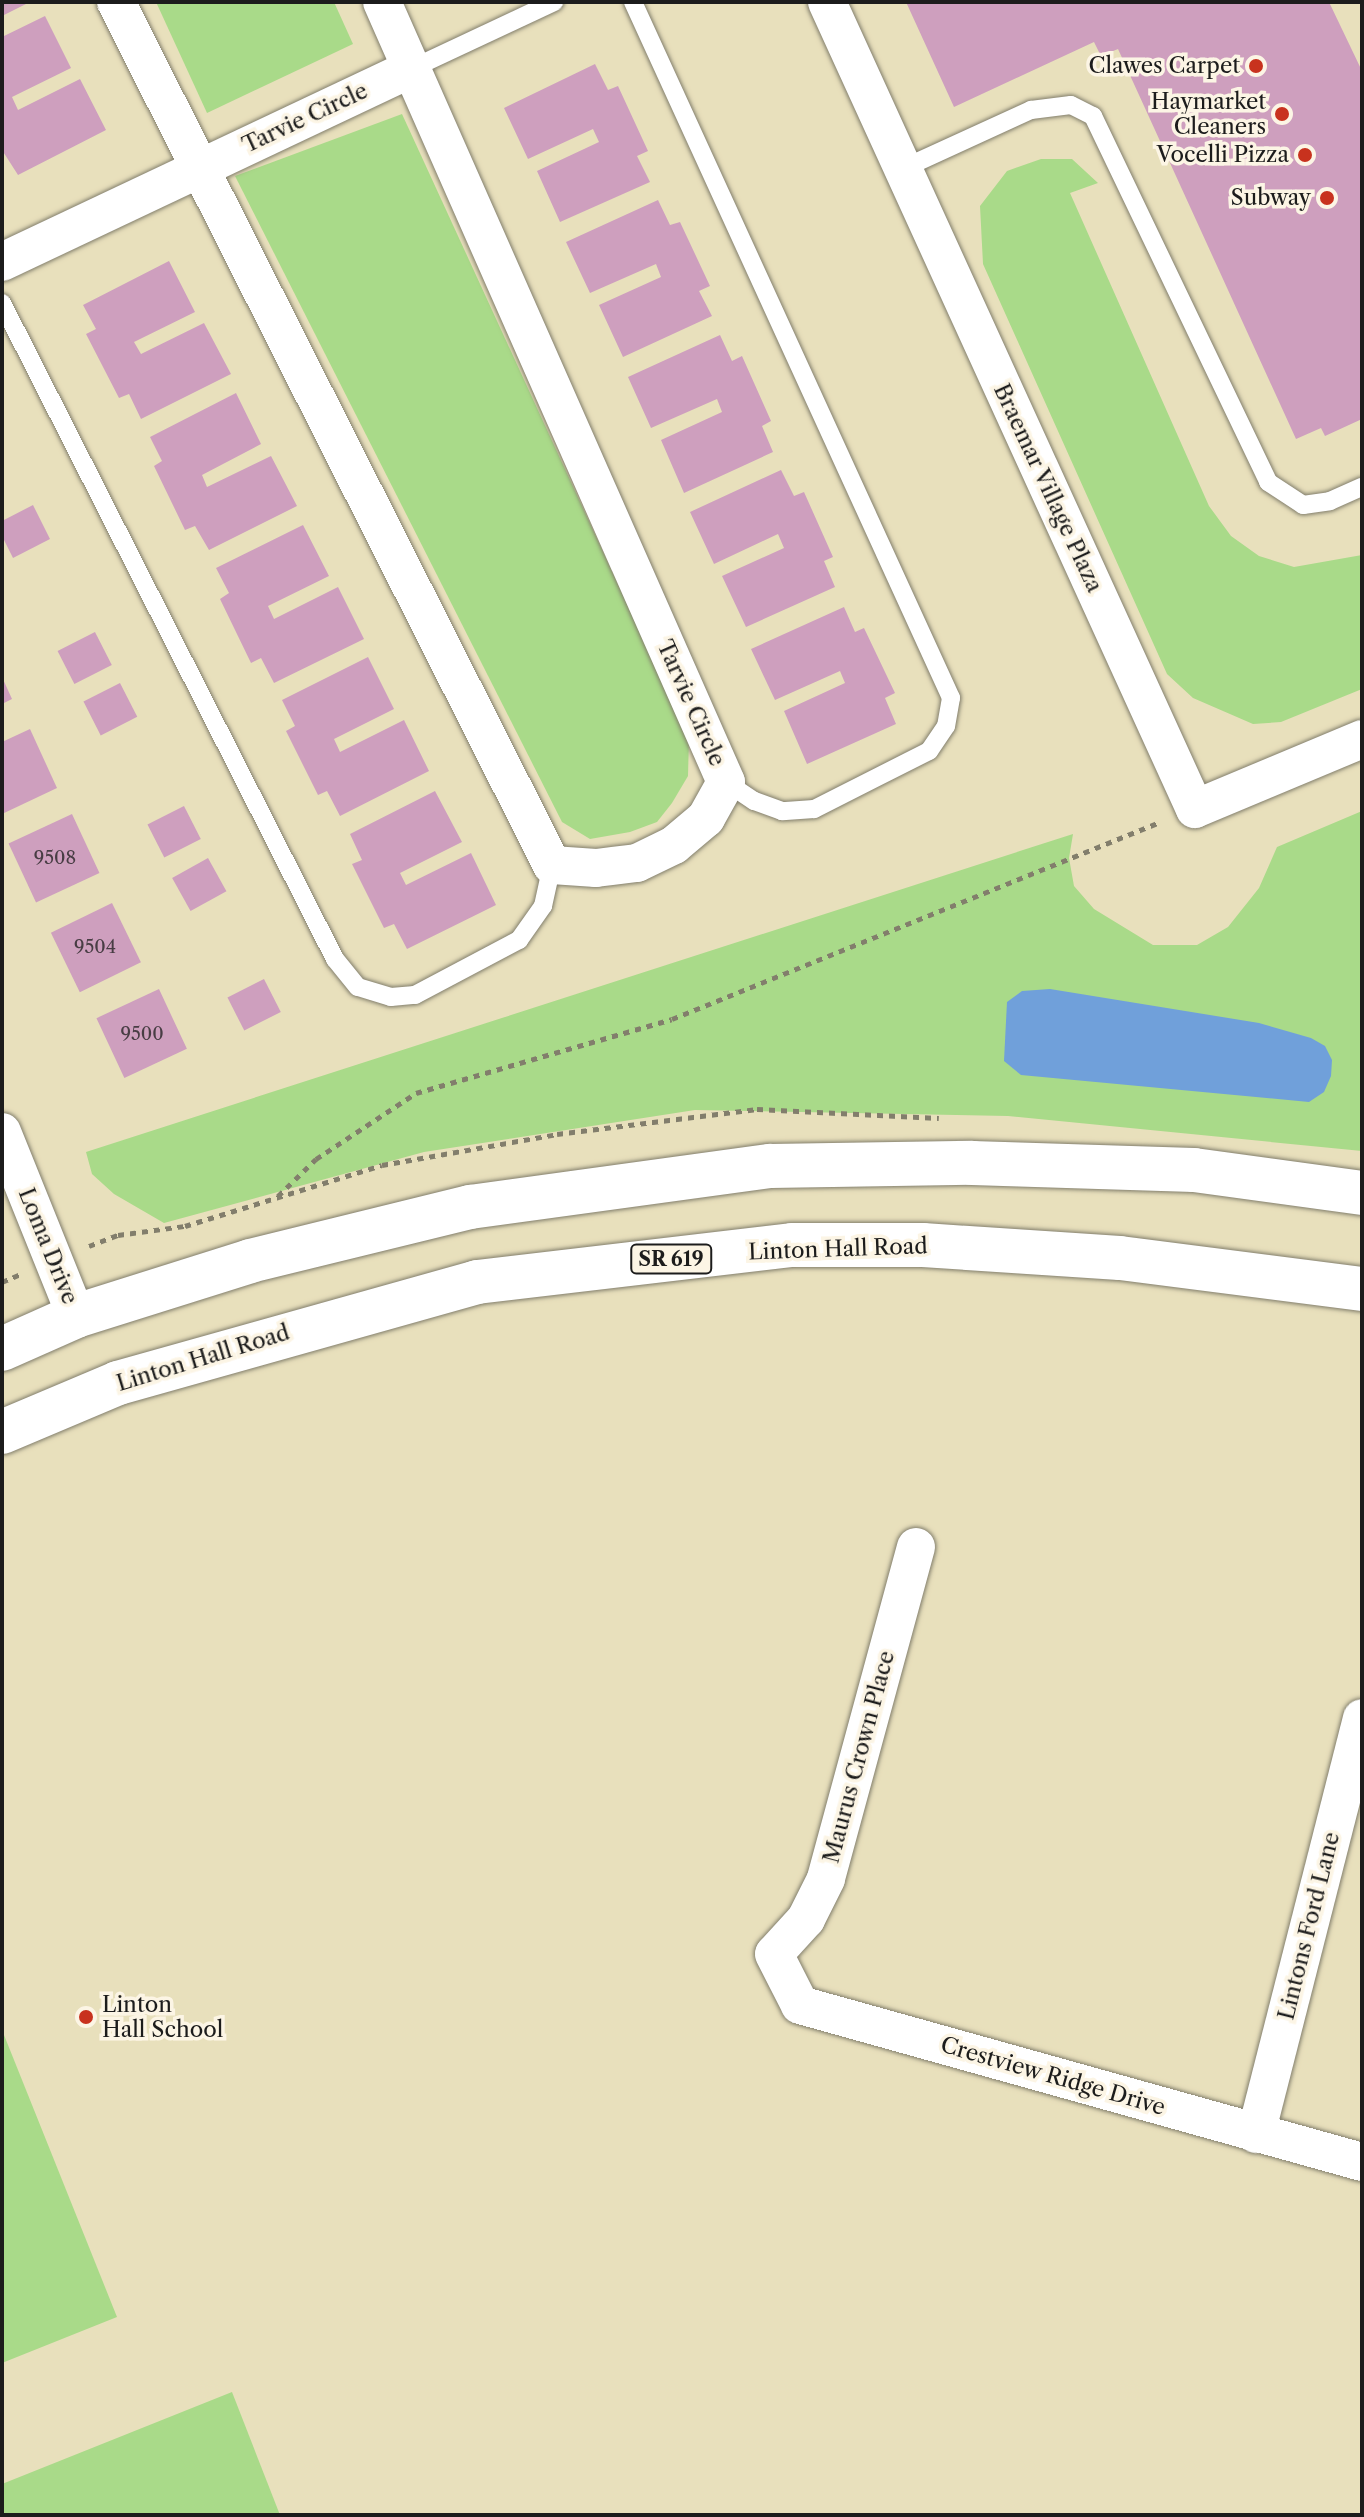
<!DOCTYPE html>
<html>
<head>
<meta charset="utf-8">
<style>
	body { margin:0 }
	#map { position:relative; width:1364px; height:2517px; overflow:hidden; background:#e8e0bc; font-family:"Libre Caslon Text",serif }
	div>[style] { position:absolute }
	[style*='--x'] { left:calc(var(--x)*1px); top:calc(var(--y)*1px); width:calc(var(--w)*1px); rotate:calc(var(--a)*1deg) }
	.green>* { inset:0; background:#a9da89 }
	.water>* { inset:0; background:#70a0da }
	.building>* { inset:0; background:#ce9fbe; transform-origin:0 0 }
	.path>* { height:5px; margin-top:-2.5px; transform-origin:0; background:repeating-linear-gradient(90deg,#827e6c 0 6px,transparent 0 12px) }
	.roads { filter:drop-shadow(0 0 2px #827e6c) drop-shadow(0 0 2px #827e6c) }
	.service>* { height:18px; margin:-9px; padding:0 9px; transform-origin:9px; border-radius:9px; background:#fff }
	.minor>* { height:38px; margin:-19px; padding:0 19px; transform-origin:19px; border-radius:19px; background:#fff }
	.primary>* { height:44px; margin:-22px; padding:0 22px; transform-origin:22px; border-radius:22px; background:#fff }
	.dots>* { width:22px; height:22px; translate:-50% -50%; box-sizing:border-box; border:4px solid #fcf5e5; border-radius:50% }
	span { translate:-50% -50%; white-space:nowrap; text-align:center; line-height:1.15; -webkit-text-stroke:7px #fcf5e5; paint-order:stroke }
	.number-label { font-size:18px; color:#483d44 }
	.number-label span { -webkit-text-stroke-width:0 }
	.shield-label span { padding:2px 6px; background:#fcf5e5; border:2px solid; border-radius:6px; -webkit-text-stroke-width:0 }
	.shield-label { font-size:20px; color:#1c1c1c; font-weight:700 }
	.poi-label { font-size:22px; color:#1c1c1c }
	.right { translate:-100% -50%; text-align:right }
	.left { translate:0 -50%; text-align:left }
	.street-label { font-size:22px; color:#1c1c1c }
	.frame { position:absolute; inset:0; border:4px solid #1c1c1c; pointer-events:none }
</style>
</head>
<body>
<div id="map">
	<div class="green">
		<div style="clip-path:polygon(156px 2px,334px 2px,353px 44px,207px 113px)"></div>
		<div style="clip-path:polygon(402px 114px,689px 739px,688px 776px,672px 803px,657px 822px,630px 832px,590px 839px,562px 822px,235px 176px)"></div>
		<div style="clip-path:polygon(1041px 159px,1072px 159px,1098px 183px,1070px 193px,1209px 506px,1231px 536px,1259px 556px,1294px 567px,1362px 555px,1362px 689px,1281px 722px,1253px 724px,1193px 698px,1167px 674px,983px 264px,980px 206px,1007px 171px)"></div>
		<div style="clip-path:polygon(1362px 811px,1362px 1151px,1008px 1116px,695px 1110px,424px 1152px,164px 1223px,114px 1194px,92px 1174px,86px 1152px,1073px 834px,1069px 858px,1074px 886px,1094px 909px,1153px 945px,1197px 945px,1228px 927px,1259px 888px,1277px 847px)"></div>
		<div style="clip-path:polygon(2px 2030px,117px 2317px,2px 2363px)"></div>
		<div style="clip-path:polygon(232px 2392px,280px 2515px,2px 2515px,2px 2484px)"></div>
	</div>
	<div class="water">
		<div style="clip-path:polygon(1050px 989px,1259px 1023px,1311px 1038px,1325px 1046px,1332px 1060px,1331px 1076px,1324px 1092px,1309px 1102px,1021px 1075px,1004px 1061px,1007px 1002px,1022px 991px)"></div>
	</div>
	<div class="building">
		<div style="clip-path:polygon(2px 2px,30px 2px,2px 16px)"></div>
		<div style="clip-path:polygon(906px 2px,1329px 2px,1362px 71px,1362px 419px,1325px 436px,1321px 428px,1296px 439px,1118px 49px,1101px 56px,1094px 42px,954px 107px)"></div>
		<div style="clip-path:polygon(45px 16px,71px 68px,12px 97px,18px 110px,80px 79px,106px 130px,18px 175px,2px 150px,2px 37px)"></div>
		<div style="clip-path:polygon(595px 64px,608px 90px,618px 86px,648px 151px,637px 156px,650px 182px,560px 222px,537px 171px,599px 142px,593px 129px,528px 159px,504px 108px)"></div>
		<div style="clip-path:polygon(658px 200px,670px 225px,680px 222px,710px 286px,699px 291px,712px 316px,623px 357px,599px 305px,661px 277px,656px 264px,590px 293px,566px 242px)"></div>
		<div style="clip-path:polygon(169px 261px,195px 312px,134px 342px,141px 354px,204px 323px,231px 374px,141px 419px,129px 394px,119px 398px,86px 334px,96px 329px,83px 305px)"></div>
		<div style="clip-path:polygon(720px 335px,732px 361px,742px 356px,771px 421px,762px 426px,773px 452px,684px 493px,661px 440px,722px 412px,717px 399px,651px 428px,628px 377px)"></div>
		<div style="clip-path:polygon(236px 393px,261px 444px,202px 475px,207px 487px,271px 456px,297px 506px,209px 550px,195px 526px,185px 530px,154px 466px,162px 461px,150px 437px)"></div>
		<div style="clip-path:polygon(781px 470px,794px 496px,804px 492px,833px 557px,824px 561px,835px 587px,746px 627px,722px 576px,784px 548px,778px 534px,714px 564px,690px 512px)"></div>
		<div style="clip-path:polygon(33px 505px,50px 539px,13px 558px,2px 536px,2px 521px)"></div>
		<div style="clip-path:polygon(303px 525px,329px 576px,268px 606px,274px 619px,338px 587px,364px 639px,274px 683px,261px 658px,251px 663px,220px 599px,229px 593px,216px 568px)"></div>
		<div style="clip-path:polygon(844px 607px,855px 632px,864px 628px,895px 693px,885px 698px,896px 724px,807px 764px,784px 711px,845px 683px,840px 671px,775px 700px,751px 649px)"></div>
		<div style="left:95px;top:632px;width:37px;height:42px;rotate:63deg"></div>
		<div style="clip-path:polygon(368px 657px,394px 709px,334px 739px,340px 752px,404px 720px,429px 771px,340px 816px,327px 791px,318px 795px,286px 731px,295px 726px,282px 700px)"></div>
		<div style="clip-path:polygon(2px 677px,12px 699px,2px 704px)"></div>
		<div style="left:120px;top:683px;width:38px;height:41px;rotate:63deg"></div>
		<div style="clip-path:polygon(30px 729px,57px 788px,2px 814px,2px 742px)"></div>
		<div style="clip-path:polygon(435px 791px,462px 842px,400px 873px,406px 885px,471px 853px,496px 905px,407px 949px,394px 924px,384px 928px,352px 864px,362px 860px,350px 834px)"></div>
		<div style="left:184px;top:806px;width:37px;height:41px;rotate:63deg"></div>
		<div style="left:72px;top:814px;width:65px;height:70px;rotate:65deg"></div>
		<div style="left:208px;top:858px;width:38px;height:41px;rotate:61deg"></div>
		<div style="left:112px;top:903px;width:66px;height:68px;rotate:64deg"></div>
		<div style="left:264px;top:979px;width:37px;height:41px;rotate:63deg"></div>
		<div style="left:159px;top:989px;width:66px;height:69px;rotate:65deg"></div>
	</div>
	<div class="path">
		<div style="--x:278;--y:1196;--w:53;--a:-44.2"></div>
		<div style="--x:316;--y:1159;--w:120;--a:-33.4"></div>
		<div style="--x:416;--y:1093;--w:266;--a:-16.1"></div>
		<div style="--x:672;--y:1019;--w:526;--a:-21.98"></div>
		<div style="--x:89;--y:1246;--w:31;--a:-21"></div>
		<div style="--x:118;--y:1235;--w:68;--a:-7.7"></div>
		<div style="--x:185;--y:1226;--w:206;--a:-17.2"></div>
		<div style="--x:382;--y:1165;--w:178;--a:-10"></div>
		<div style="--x:557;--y:1134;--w:202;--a:-7.1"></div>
		<div style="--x:757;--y:1109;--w:182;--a:2.8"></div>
		<div style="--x:2;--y:1282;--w:21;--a:-23"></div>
	</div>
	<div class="roads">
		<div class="service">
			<div style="--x:633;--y:2;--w:765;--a:65.44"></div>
			<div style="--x:951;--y:698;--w:28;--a:100"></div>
			<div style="--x:946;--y:726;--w:30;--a:124"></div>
			<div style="--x:929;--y:751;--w:129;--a:153.2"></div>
			<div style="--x:814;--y:809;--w:32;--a:176"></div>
			<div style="--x:782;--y:811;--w:30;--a:-160"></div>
			<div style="--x:754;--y:801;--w:34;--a:-146"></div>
			<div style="--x:413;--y:68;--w:156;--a:-25.1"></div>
			<div style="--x:902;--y:169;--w:142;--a:-24.6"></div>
			<div style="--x:1031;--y:110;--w:40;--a:-7.1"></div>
			<div style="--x:1071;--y:105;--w:25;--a:27"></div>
			<div style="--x:1093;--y:116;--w:406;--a:64.4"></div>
			<div style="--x:1268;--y:482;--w:42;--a:33.3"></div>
			<div style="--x:1303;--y:505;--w:27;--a:-8"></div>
			<div style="--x:1330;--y:501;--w:35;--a:-24"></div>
			<div style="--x:2;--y:303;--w:736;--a:63.09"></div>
			<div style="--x:335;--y:959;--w:36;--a:51"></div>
			<div style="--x:358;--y:987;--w:34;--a:17"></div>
			<div style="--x:391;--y:997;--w:24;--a:-5"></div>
			<div style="--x:415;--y:995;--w:118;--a:-27.9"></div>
			<div style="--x:519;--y:940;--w:42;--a:-54.8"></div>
			<div style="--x:543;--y:906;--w:42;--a:-77.6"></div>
		</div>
		<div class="minor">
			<div style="--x:116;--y:2;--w:967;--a:63.2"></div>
			<div style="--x:552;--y:865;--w:44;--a:3.9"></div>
			<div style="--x:596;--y:868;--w:41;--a:-7"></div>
			<div style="--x:637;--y:863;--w:41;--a:-25.9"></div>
			<div style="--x:674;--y:845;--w:42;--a:-40.2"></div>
			<div style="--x:706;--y:818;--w:41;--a:-60.9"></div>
			<div style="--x:726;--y:782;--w:852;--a:-113.8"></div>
			<div style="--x:827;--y:2;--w:887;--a:65.49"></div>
			<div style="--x:1195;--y:809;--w:181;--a:-22.7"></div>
			<div style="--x:2;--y:262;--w:454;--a:-25.3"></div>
			<div style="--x:2;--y:1132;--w:198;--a:68.1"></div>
			<div style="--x:916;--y:1547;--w:344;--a:105.2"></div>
			<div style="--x:826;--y:1879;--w:45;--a:116.6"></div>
			<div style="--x:806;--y:1919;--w:47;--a:132.4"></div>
			<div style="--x:774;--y:1954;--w:57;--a:63"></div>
			<div style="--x:800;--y:2005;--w:584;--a:15.61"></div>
			<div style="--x:1256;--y:2134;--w:429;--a:-75.7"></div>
		</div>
		<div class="primary">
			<div style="--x:2;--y:1349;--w:81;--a:-24"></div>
			<div style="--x:76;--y:1316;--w:182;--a:-17.5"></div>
			<div style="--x:250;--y:1261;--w:227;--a:-13.8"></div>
			<div style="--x:470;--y:1207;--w:303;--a:-7.8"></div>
			<div style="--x:770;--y:1166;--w:202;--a:-0.9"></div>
			<div style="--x:972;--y:1163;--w:222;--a:1.8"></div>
			<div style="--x:1194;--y:1170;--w:170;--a:7.8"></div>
			<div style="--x:2;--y:1432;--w:126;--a:-22.9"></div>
			<div style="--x:118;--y:1383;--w:373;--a:-15.7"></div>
			<div style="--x:477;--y:1282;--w:317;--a:-6.7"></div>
			<div style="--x:792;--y:1245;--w:131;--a:0"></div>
			<div style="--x:923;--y:1245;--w:197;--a:3.8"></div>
			<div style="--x:1120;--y:1258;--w:244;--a:7.3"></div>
		</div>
	</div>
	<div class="dots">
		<div style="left:1256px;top:66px;background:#c8321e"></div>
		<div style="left:1282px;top:114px;background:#c8321e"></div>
		<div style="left:1305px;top:155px;background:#c8321e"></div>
		<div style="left:1327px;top:198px;background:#c8321e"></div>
		<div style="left:86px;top:2017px;background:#c8321e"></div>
	</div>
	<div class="number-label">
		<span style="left:55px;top:858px">9508</span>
		<span style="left:95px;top:947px">9504</span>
		<span style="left:142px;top:1034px">9500</span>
	</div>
	<div class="shield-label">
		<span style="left:671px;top:1259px">SR 619</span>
	</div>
	<div class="poi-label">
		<span class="right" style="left:1240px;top:66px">Clawes Carpet</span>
		<span class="right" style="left:1266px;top:114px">Haymarket<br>Cleaners</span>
		<span class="right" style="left:1289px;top:155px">Vocelli Pizza</span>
		<span class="right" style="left:1311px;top:198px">Subway</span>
		<span class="left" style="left:102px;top:2017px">Linton<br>Hall School</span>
	</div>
	<div class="street-label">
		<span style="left:305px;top:118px;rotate:-25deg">Tarvie Circle</span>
		<span style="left:1048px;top:488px;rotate:65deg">Braemar Village Plaza</span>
		<span style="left:691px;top:703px;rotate:66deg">Tarvie Circle</span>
		<span style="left:48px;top:1246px;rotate:68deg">Loma Drive</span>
		<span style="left:838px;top:1249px;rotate:-2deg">Linton Hall Road</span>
		<span style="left:203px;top:1358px;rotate:-17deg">Linton Hall Road</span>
		<span style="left:859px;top:1757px;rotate:-75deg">Maurus Crown Place</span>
		<span style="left:1309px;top:1926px;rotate:-76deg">Lintons Ford Lane</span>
		<span style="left:1053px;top:2076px;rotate:16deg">Crestview Ridge Drive</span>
	</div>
	<div class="frame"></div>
</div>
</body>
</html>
